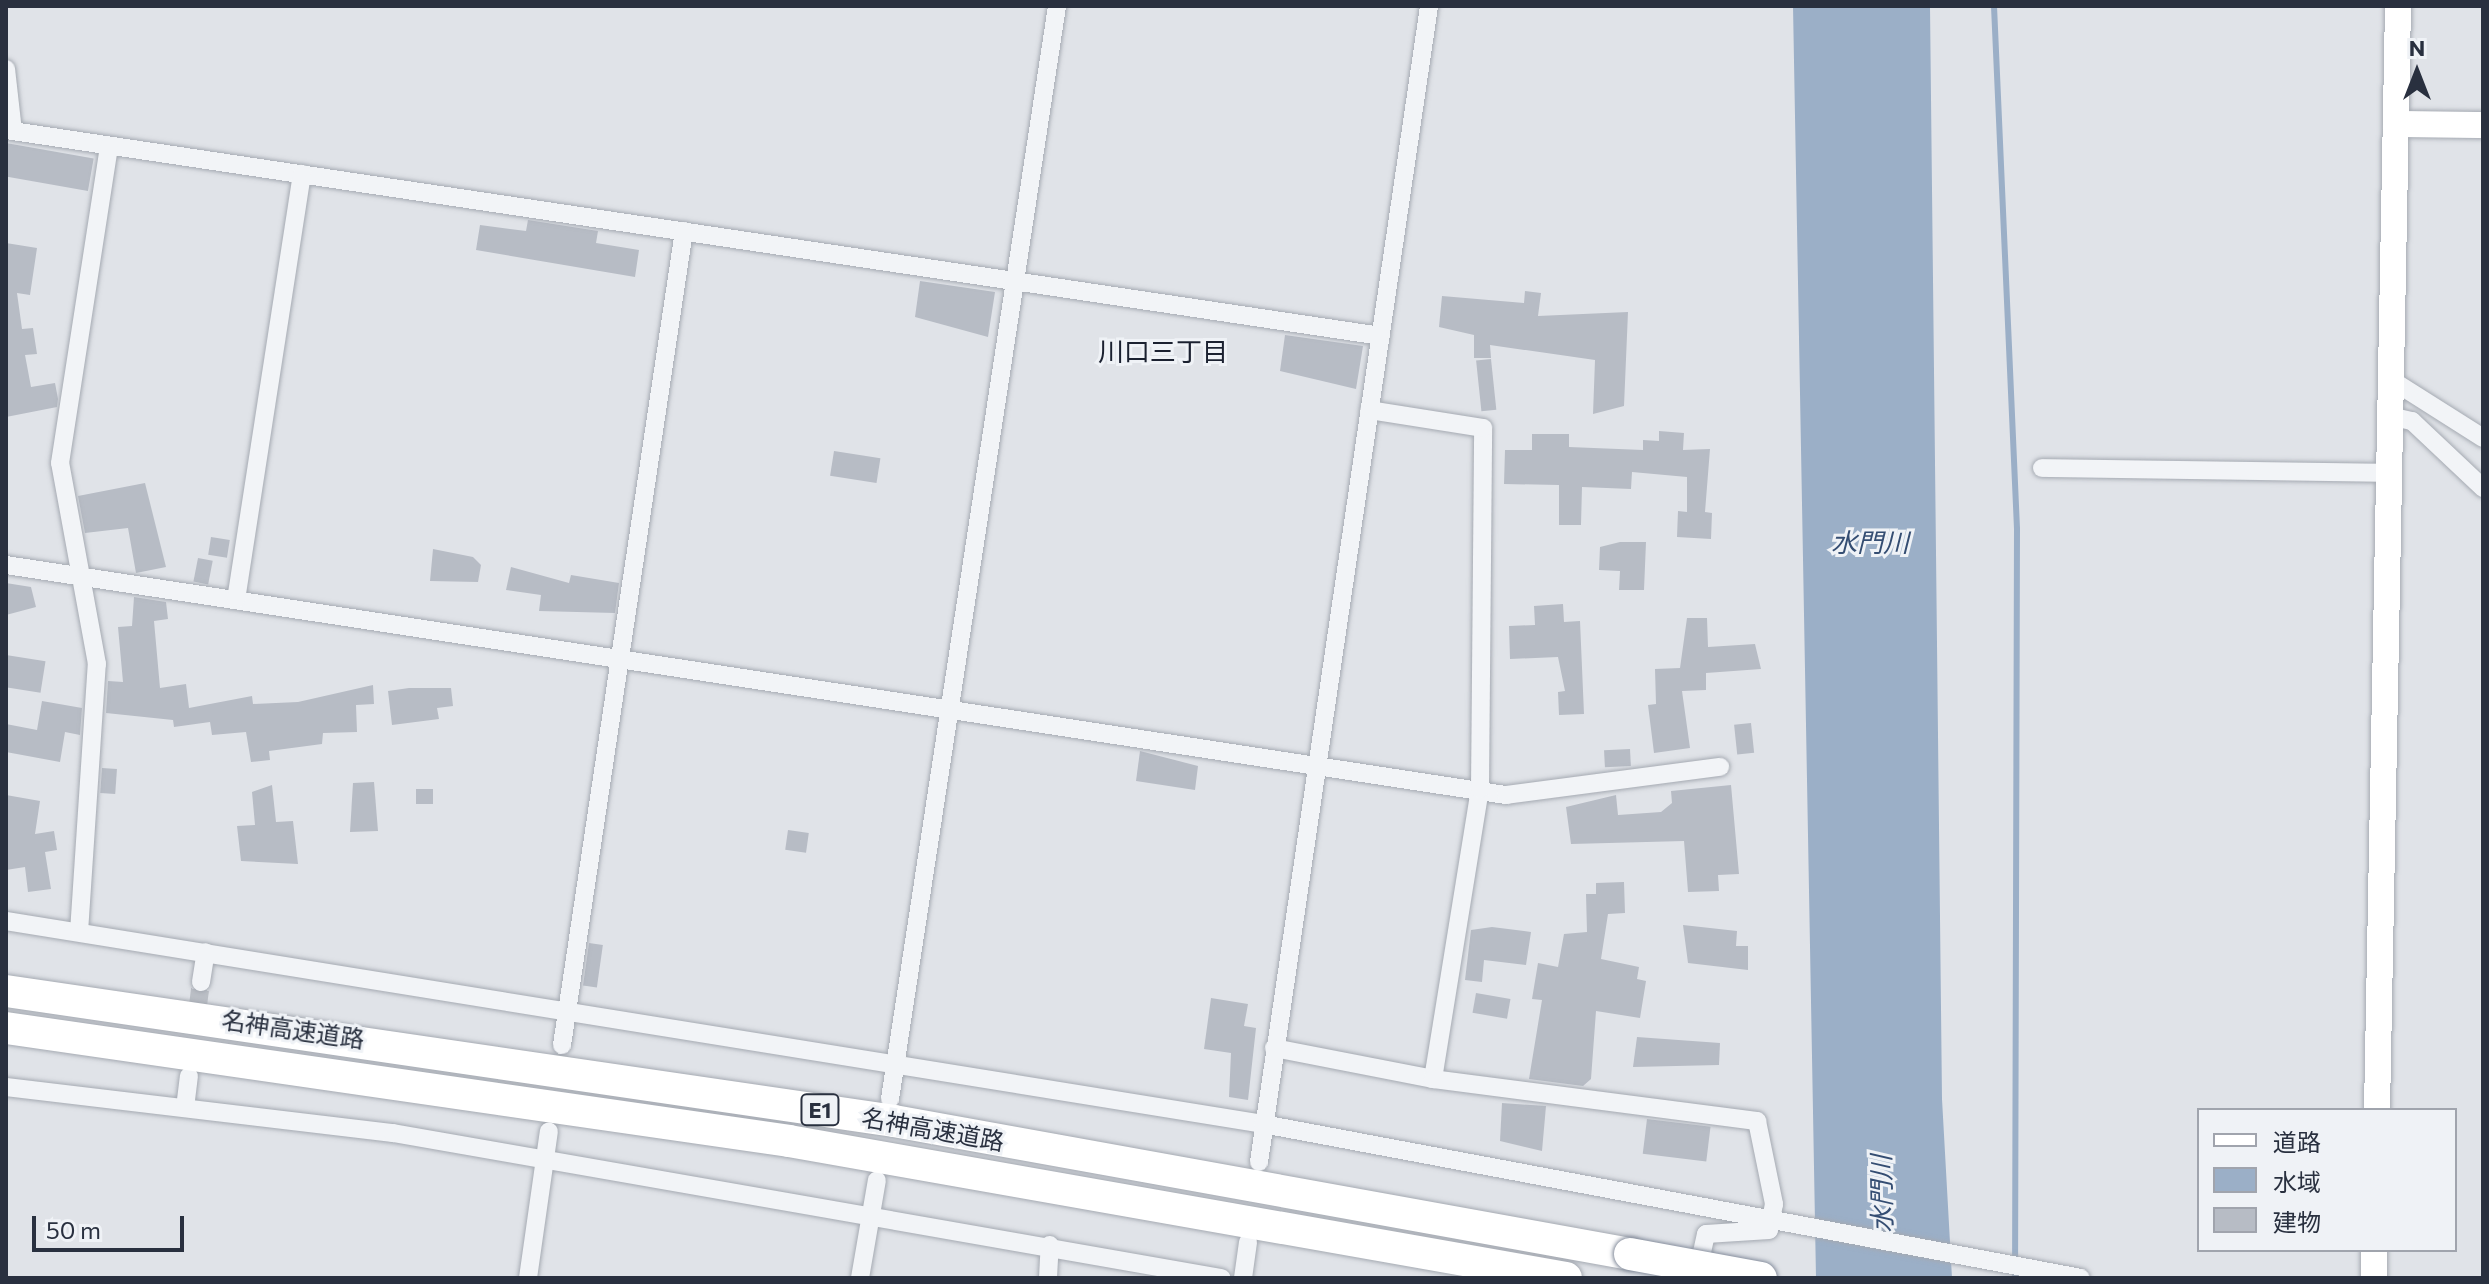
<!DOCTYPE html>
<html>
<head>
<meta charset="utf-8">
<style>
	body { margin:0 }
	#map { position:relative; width:2489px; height:1284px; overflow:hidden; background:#e0e3e8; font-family:Commissioner,"Noto Sans JP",sans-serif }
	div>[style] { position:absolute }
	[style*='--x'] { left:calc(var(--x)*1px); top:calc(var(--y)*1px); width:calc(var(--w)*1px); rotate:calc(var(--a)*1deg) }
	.water>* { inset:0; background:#9bafc7 }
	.stream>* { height:6px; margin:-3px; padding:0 3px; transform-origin:3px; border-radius:3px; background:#9bafc7 }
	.building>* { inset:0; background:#b7bcc5; transform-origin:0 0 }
	.street-tunnel>* { height:18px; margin-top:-9px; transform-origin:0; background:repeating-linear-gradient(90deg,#bbbfc6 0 18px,transparent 0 27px) }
	.roads { filter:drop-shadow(0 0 2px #a5aab2) drop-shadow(0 0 2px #a5aab2) }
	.street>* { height:18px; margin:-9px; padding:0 9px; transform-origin:9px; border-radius:9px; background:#f2f4f7 }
	.secondary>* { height:26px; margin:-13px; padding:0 13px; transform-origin:13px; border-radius:13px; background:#fff }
	.highway>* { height:32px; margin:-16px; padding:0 16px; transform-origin:16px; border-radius:16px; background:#fff }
	.bridges { filter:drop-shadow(0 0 2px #878f9e) drop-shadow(0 0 2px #878f9e) }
	.highway-bridge>* { height:32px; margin:-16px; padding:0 16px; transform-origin:16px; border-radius:16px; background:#fff }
	span { translate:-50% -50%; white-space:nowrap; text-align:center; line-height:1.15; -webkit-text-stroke:6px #eff2f6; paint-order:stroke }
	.shield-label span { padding:2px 6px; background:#eff2f6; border:2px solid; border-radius:6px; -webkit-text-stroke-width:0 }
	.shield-label { font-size:22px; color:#29303f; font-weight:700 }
	.street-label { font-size:24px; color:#29303f }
	.neighbourhood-label { font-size:26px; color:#1b2130 }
	.water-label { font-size:26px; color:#344d72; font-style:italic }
	.frame { position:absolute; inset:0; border:8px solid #29303f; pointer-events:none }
	.legend { position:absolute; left:2197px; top:1108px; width:260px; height:144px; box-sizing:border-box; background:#eff2f6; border:2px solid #a0a4ad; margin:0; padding:10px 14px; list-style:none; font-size:24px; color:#29303f }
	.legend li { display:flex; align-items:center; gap:16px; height:40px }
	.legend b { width:40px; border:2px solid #a0a4ad }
	.north { position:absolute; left:2377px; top:32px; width:80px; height:80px; -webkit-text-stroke:6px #eff2f6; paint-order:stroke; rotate:0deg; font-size:22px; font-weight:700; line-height:32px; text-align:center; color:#29303f }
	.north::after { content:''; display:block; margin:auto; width:28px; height:36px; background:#29303f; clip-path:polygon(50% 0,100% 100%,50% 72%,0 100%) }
	.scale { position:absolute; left:32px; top:1216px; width:152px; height:36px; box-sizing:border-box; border:4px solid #29303f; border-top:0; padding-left:10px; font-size:24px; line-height:28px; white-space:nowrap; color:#29303f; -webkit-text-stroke:6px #eff2f6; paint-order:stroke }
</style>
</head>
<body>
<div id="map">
	<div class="water">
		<div style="clip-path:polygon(1793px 6px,1930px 6px,1942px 1099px,1952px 1278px,1816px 1278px)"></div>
	</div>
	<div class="stream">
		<div style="--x:1994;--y:6;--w:524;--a:87.48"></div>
		<div style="--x:2017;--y:529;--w:749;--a:90.15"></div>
	</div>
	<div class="building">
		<div style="left:6px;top:143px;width:89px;height:33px;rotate:10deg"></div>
		<div style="clip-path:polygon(528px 220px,598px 231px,596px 243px,639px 250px,635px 277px,476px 250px,480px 225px,526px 231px)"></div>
		<div style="clip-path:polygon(6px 243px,37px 248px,30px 295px,17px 293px,22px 329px,33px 328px,37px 354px,25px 355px,31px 387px,55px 383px,58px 399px,57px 407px,6px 417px)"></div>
		<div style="clip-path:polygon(920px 281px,995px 292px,988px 337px,915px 317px)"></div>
		<div style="clip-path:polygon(1525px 291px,1541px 293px,1538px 316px,1628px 312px,1624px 406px,1593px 414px,1595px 360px,1490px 345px,1491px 358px,1474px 358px,1474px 335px,1439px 327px,1442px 296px,1524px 303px)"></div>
		<div style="clip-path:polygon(1285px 335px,1363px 346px,1356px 389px,1280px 371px)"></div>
		<div style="left:1491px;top:359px;width:51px;height:15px;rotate:84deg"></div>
		<div style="clip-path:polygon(1659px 431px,1684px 433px,1683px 450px,1710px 449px,1705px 512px,1712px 513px,1711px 539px,1677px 537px,1678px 511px,1687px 512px,1687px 477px,1632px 472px,1631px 489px,1582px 487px,1581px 525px,1559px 525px,1559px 485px,1504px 484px,1505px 450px,1532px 450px,1532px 434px,1569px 434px,1569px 447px,1643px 450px,1643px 440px,1659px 441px)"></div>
		<div style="left:834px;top:451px;width:47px;height:25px;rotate:9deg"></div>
		<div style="clip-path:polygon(145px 483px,166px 567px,136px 573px,128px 528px,85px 533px,78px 496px)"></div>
		<div style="left:211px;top:537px;width:19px;height:18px;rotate:9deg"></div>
		<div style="clip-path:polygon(1620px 542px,1646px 542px,1644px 590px,1619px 590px,1620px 571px,1599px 570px,1600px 547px)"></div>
		<div style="clip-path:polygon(433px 549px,473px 557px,481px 565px,478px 582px,430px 581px)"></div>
		<div style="left:198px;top:558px;width:15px;height:24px;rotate:11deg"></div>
		<div style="clip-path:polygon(511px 567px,569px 583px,571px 575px,619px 583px,615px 613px,539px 611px,541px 595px,506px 590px)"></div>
		<div style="clip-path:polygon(6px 583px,31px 587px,36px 607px,6px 615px)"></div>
		<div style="clip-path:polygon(134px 597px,166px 602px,168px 619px,154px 621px,160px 688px,186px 684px,189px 708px,252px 696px,253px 704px,298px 702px,373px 685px,374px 704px,356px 705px,357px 732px,323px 733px,322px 744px,269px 751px,270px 760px,251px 762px,246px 732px,212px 735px,210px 722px,174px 727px,173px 720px,106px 713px,108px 681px,123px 682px,118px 627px,132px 626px)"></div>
		<div style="clip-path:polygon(1563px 604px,1564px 622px,1580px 621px,1584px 714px,1559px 715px,1558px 692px,1565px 691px,1558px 657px,1510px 659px,1509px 626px,1535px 625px,1534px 606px)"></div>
		<div style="clip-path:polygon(1687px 618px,1707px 618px,1708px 647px,1755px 644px,1761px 669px,1706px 673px,1706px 690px,1682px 691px,1690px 748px,1654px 753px,1648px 705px,1656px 704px,1655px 669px,1680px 668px)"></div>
		<div style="left:6px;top:655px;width:40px;height:32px;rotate:9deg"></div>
		<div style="clip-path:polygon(409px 688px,451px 688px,453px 706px,437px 708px,439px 719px,392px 725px,388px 691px)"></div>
		<div style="clip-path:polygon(42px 701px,82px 708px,80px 735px,65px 732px,60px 762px,6px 752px,6px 724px,37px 730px)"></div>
		<div style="left:1751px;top:723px;width:30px;height:17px;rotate:84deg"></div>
		<div style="left:1630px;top:749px;width:17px;height:26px;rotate:87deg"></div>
		<div style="clip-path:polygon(1140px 751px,1198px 766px,1195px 790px,1136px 781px)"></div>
		<div style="left:102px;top:768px;width:15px;height:25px;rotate:4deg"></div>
		<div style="clip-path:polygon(374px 782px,378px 831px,350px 832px,353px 783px)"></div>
		<div style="clip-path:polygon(272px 785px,276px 822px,293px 821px,298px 864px,241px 861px,237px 826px,255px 825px,252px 792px)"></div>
		<div style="clip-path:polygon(1731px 785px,1739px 874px,1718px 875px,1719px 891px,1688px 892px,1684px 841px,1571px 844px,1566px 807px,1616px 795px,1618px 815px,1661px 812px,1672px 803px,1671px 791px)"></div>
		<div style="left:416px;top:789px;width:17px;height:15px"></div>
		<div style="clip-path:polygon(6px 795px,40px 801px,35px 834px,54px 831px,57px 850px,45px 852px,51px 889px,28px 892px,25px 867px,6px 870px)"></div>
		<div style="left:788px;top:830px;width:21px;height:20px;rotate:8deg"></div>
		<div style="clip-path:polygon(1624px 882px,1625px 913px,1608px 914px,1601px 959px,1639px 967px,1637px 979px,1646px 981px,1640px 1018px,1596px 1011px,1591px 1079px,1583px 1086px,1529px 1079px,1542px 1000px,1532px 999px,1538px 963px,1558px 967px,1564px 934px,1587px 932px,1586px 894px,1596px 894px,1596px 883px)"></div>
		<div style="clip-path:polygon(1683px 925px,1737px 931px,1736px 946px,1748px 946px,1748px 970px,1688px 963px)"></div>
		<div style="clip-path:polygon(1492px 927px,1531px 932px,1526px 965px,1484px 960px,1482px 982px,1465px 980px,1471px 930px)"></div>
		<div style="left:589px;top:943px;width:14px;height:43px;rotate:8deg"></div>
		<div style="left:1476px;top:993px;width:35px;height:20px;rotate:10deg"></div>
		<div style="clip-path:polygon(1211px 998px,1248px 1004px,1244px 1026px,1256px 1028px,1248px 1100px,1229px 1097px,1231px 1053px,1204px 1049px)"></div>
		<div style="clip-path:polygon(1637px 1037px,1720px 1043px,1719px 1065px,1633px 1067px)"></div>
		<div style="clip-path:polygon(1502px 1103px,1546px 1106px,1542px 1151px,1500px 1141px)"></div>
		<div style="left:1647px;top:1119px;width:64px;height:35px;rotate:7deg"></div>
	</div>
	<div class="street-tunnel">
		<div style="--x:191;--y:1061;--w:80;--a:-82.8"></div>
	</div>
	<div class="roads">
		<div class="street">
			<div style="--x:6;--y:69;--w:62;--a:83.6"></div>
			<div style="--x:6;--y:130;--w:1390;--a:8.52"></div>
			<div style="--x:2390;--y:379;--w:110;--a:32.4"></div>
			<div style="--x:2390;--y:416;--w:23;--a:13"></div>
			<div style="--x:2412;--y:421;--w:98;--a:43.3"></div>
			<div style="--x:2042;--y:468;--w:347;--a:0.8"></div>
			<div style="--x:6;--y:565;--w:1518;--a:8.72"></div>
			<div style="--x:1506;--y:795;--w:216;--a:-7.5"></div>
			<div style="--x:236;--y:600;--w:431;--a:-81.2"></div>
			<div style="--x:6;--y:921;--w:1273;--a:9.17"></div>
			<div style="--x:1263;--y:1124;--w:832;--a:10.66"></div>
			<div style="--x:79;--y:932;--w:269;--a:-86.2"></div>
			<div style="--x:97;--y:664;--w:204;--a:-100.4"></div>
			<div style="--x:60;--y:463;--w:320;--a:-81.2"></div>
			<div style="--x:201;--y:982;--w:30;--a:-81"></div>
			<div style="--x:562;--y:1045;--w:823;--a:-81.48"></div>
			<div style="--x:1274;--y:1048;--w:162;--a:11"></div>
			<div style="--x:1433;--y:1079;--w:294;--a:-80.8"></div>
			<div style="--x:1480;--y:789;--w:361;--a:-89.5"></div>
			<div style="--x:1483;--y:428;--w:115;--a:-171"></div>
			<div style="--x:1433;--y:1079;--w:327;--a:7.4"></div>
			<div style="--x:1757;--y:1121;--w:85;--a:78.4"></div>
			<div style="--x:1774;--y:1204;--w:26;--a:101"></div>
			<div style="--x:1769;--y:1230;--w:63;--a:176.4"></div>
			<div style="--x:1706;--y:1234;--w:42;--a:102.4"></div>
			<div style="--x:6;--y:1087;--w:390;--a:6.8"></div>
			<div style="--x:393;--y:1133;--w:841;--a:9.93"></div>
			<div style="--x:890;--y:1099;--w:1106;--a:-81.31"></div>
			<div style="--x:185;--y:1108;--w:32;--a:-83"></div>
			<div style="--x:1259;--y:1162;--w:1168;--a:-81.63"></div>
			<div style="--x:528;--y:1278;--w:148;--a:-81.9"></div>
			<div style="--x:860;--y:1278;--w:99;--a:-80.2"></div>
			<div style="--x:1048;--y:1278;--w:33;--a:-87"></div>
			<div style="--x:1243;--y:1278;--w:36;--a:-82"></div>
		</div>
		<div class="secondary">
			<div style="--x:2396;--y:124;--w:87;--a:0.7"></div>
			<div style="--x:2377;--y:1110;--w:1104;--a:-88.91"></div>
			<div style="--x:2374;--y:1278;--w:28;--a:-90"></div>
		</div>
		<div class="highway">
			<div style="--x:6;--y:991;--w:897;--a:8.33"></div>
			<div style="--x:894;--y:1121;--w:748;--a:10.24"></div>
			<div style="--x:6;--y:1028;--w:791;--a:8.21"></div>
			<div style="--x:789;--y:1141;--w:789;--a:10"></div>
		</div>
	</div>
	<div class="bridges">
		<div class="highway-bridge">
			<div style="--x:1630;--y:1254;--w:133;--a:10.4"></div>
		</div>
	</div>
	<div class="shield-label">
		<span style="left:820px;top:1110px">E1</span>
	</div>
	<div class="street-label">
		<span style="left:293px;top:1029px;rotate:8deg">名神高速道路</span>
		<span style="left:933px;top:1129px;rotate:10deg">名神高速道路</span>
	</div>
	<div class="neighbourhood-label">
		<span style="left:1163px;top:351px">川口三丁目</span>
	</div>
	<div class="water-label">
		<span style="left:1870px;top:542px">水門川</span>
		<span style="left:1881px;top:1194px;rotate:-91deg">水門川</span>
	</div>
	<div class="frame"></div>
	<ul class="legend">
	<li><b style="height:10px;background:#fff"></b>道路</li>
	<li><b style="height:22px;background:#9bafc7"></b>水域</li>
	<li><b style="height:22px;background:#b7bcc5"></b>建物</li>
	</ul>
	<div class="north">N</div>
	<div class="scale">50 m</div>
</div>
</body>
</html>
